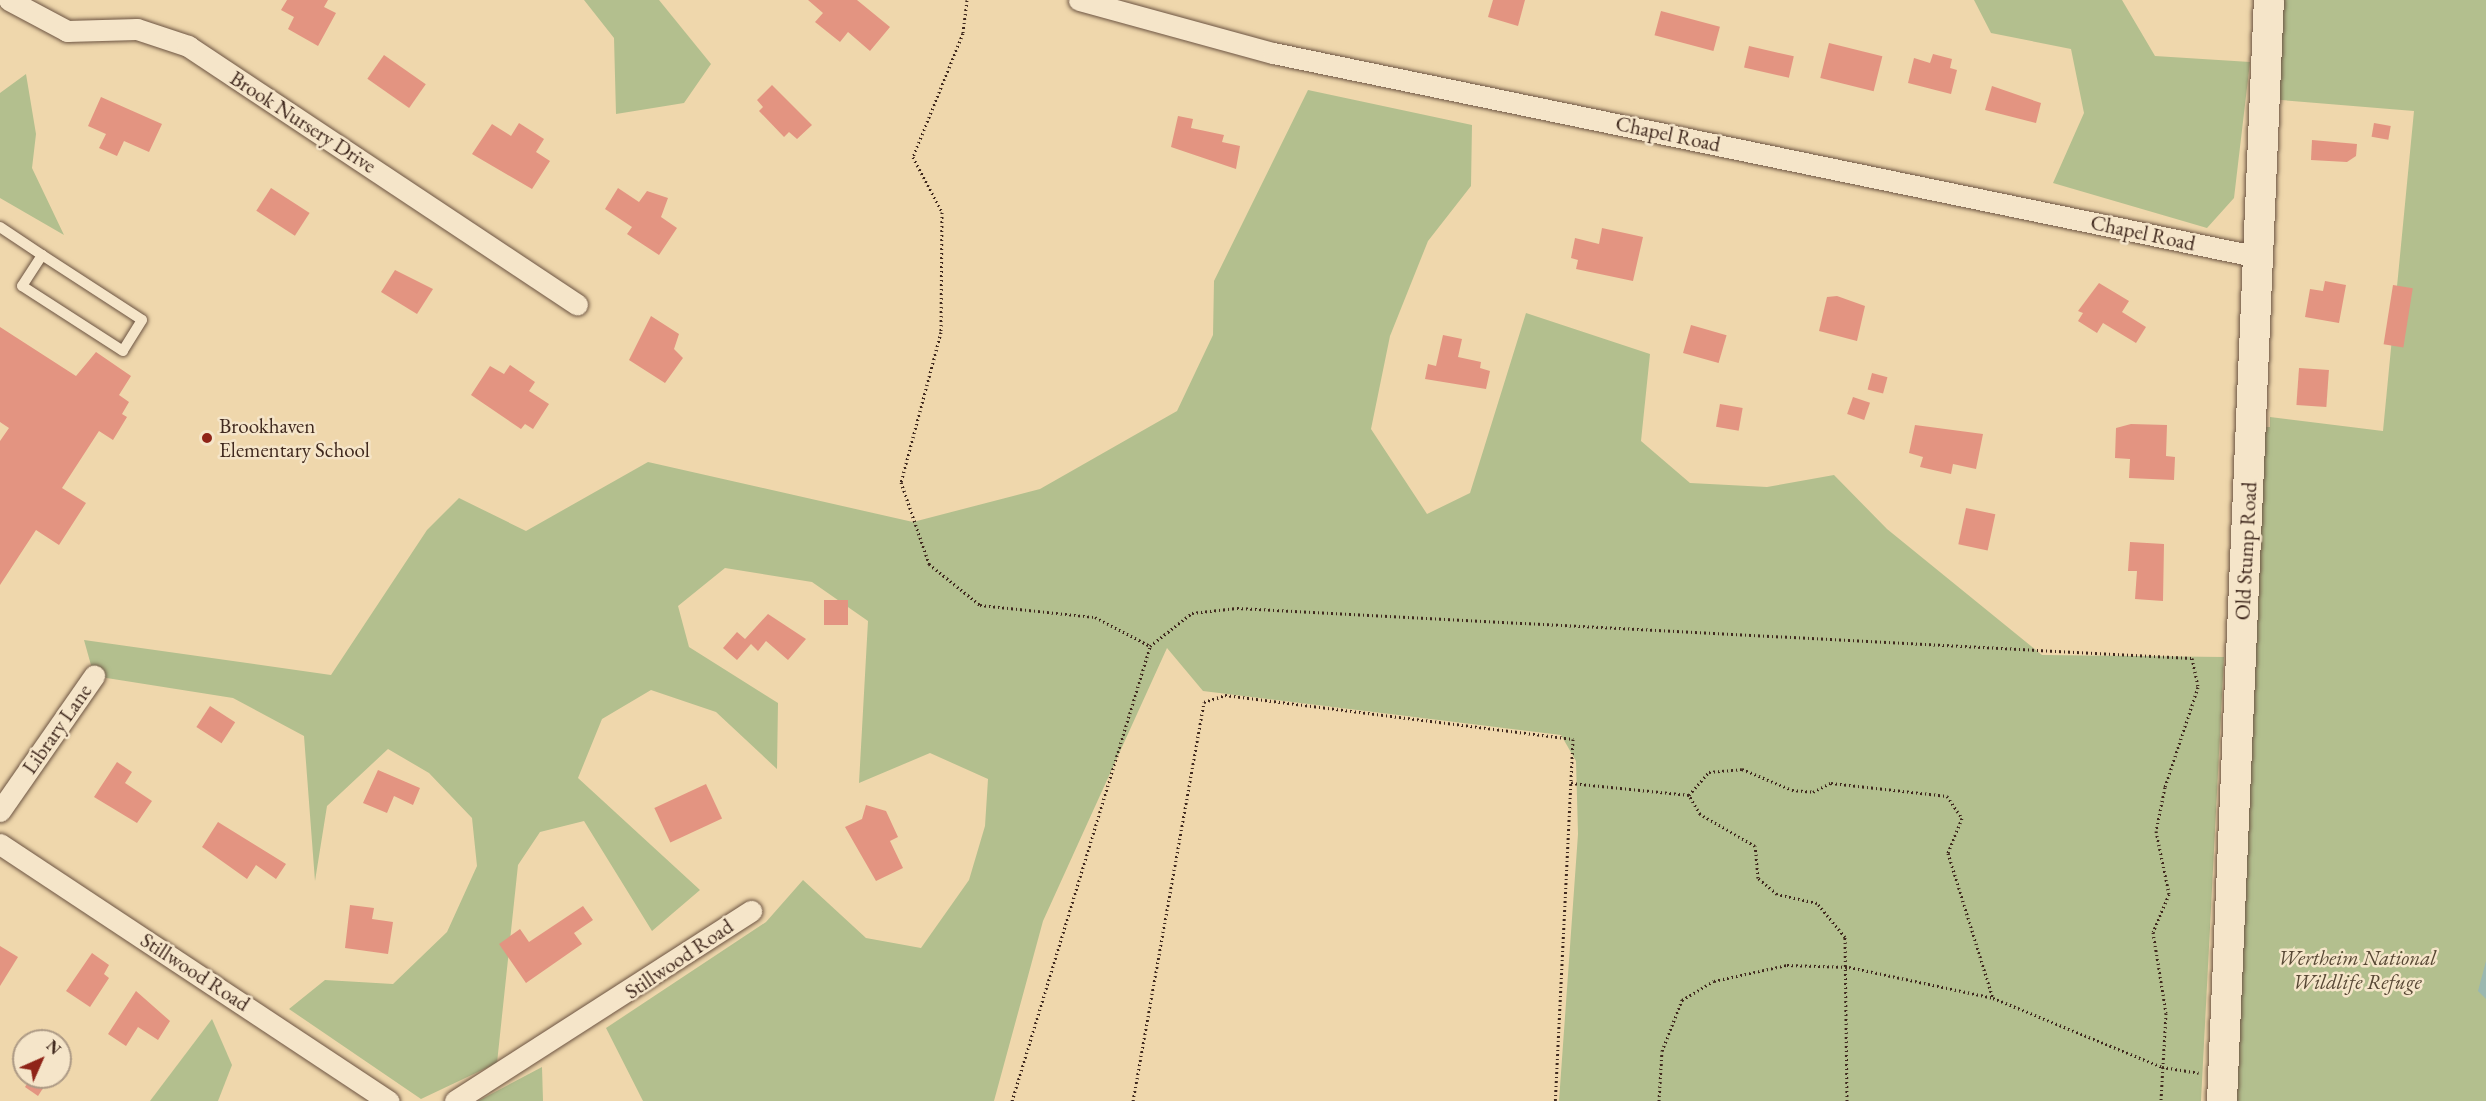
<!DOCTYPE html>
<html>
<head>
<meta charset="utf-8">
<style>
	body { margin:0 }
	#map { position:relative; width:2486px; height:1101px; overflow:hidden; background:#efd7ac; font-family:"EB Garamond",serif }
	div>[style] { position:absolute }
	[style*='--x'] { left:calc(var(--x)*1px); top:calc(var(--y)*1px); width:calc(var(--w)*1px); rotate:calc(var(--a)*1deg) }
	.green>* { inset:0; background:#b3bf8e }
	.water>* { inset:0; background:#9ab8b0 }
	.building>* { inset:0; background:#e39481; transform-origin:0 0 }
	.path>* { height:3px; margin-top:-1.5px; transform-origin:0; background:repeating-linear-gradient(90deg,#40291e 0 1.5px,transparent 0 4.5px) }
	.roads { filter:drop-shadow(0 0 2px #6c5442) drop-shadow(0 0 2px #6c5442) }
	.lane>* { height:10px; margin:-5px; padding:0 5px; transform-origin:5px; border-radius:5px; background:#f5e5c9 }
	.street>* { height:21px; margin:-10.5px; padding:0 10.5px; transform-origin:10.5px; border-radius:10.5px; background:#f5e5c9 }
	.secondary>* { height:30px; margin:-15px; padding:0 15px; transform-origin:15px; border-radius:15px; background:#f5e5c9 }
	.dots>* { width:16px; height:16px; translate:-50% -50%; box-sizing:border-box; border:3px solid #f5e5c9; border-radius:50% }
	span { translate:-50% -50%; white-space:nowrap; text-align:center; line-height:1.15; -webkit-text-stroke:5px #f5e5c9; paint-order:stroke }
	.street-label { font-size:21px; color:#40291e }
	.poi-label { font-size:21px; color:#40291e }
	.left { translate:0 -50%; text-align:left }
	.park-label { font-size:21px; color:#574734; font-style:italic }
	.north { position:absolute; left:12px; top:1029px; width:60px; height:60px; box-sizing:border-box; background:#f5e5c9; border:2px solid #ad9a85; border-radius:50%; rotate:45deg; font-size:16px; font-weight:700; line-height:24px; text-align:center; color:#40291e }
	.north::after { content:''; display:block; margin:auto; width:21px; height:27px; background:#8f2418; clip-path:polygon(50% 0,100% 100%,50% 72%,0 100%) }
</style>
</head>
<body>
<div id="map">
	<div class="green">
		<div style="clip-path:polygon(584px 0,659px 0,711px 64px,684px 103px,616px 114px,614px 38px)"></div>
		<div style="clip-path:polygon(1974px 0,2122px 0,2155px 56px,2250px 62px,2234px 198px,2207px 228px,2053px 183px,2084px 113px,2071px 49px,1991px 33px)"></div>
		<div style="clip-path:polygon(2271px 0,2486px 0,2486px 1101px,2224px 1101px,2249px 427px,2270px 427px,2270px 417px,2383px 431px,2414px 111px,2269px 99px)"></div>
		<div style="clip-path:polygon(26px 74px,36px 134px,32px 168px,64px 235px,0 198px,0 93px)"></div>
		<div style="clip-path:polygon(1308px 90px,1472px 125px,1471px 186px,1428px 241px,1390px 336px,1371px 429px,1427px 514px,1470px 493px,1526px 313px,1650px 354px,1641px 441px,1690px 483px,1767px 487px,1834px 475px,1887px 529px,2042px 655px,2224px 657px,2201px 1101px,1559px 1101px,1578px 834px,1576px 761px,1561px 735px,1203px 691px,1167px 648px,1043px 921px,994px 1101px,643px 1101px,606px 1028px,766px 922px,803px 880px,866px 938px,921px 948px,969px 880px,985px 826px,988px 779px,930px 753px,859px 783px,868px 621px,812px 582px,725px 568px,678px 606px,689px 647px,778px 703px,777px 769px,716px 712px,651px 690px,602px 719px,578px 778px,700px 890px,652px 931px,584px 821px,540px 832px,518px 865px,497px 1063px,421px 1099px,289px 1009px,325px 980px,393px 984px,447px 932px,477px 866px,472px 818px,429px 773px,388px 749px,327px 806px,315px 881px,304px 736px,233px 698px,94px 676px,84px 640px,331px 675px,427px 530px,459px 498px,526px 531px,648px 462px,913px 522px,1040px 489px,1177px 411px,1213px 335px,1214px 281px)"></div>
		<div style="clip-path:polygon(212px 1019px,232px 1065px,218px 1101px,150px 1101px)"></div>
		<div style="clip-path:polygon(542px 1067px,543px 1101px,478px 1101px)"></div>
	</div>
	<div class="water">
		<div style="clip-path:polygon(2486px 961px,2486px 999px,2478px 991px)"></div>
	</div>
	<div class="building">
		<div style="clip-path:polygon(287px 0,328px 0,324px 7px,336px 13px,318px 46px,288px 29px,294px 17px,281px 10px)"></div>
		<div style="clip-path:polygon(808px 0,857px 0,890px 27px,870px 51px,848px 32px,840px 42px,815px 22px,823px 13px)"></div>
		<div style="clip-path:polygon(1493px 0,1525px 0,1518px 26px,1488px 17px)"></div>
		<div style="left:1661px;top:11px;width:61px;height:25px;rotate:15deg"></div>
		<div style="left:1829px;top:43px;width:55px;height:36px;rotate:14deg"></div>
		<div style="left:1749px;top:46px;width:46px;height:22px;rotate:13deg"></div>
		<div style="clip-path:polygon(1933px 54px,1952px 59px,1950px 68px,1957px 70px,1951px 94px,1908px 83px,1914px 58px,1930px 63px)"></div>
		<div style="left:384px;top:55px;width:51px;height:29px;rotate:35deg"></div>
		<div style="clip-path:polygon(772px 85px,812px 125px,797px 139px,789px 132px,784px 137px,759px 111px,763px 107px,757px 100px)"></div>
		<div style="clip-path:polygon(1992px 86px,2041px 103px,2036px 123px,1985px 110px)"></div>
		<div style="clip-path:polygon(101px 97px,162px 124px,149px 152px,124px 141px,117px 156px,99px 148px,106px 134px,88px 126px)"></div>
		<div style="clip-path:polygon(1178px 116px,1193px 119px,1191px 128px,1224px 135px,1222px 142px,1240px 146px,1236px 169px,1171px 147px)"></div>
		<div style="clip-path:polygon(519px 123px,544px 139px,536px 152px,550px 161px,532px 189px,472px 154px,492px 124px,511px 136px)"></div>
		<div style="left:2374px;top:123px;width:17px;height:14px;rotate:10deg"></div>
		<div style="clip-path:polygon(2312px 140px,2357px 144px,2356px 156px,2347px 162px,2311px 160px)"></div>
		<div style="left:271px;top:188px;width:46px;height:27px;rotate:33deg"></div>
		<div style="clip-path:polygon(618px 188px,639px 202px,647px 191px,668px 198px,661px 217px,677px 228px,659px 255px,627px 234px,632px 227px,605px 209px)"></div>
		<div style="clip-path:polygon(1602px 228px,1643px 237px,1633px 281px,1576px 269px,1578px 260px,1571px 258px,1575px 238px,1599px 244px)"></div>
		<div style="clip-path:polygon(395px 270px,433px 289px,417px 314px,381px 292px)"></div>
		<div style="clip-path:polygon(2325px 281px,2346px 285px,2339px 323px,2305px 317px,2310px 289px,2323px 291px)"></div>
		<div style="clip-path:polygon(2099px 283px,2129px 301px,2122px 312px,2146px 327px,2136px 343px,2103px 323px,2097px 333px,2078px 321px,2083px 313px,2078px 311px)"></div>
		<div style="left:2393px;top:285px;width:20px;height:60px;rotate:9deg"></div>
		<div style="clip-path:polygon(1837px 296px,1865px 306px,1857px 341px,1819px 331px,1827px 297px)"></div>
		<div style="clip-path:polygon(651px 316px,679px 334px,674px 349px,683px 358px,665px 383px,629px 360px)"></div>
		<div style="left:1691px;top:325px;width:37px;height:29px;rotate:16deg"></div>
		<div style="clip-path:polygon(0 327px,76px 376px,96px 352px,131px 376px,119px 395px,129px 402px,122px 414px,127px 417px,113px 440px,99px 431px,62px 488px,86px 503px,59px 545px,36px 530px,0 585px,0 441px,9px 428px,0 422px)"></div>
		<div style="clip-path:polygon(1443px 335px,1462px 339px,1458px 357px,1481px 362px,1480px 368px,1490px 371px,1486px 389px,1425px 379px,1428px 364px,1436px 366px)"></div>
		<div style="clip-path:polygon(510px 365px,535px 382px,529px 391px,549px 404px,533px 429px,525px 424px,521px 429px,471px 395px,490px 366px,504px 374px)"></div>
		<div style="left:2299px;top:368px;width:30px;height:37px;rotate:4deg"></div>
		<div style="left:1872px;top:373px;width:16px;height:17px;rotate:15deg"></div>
		<div style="left:1853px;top:397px;width:18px;height:18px;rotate:19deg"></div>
		<div style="left:1720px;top:404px;width:23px;height:23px;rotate:10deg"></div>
		<div style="clip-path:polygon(2131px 424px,2167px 425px,2166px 456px,2175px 457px,2174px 480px,2129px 478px,2130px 459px,2115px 458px,2116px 428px)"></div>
		<div style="clip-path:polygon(1915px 425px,1983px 434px,1976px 469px,1953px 464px,1951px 474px,1920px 467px,1923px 457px,1909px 453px)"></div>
		<div style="left:1966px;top:508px;width:30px;height:37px;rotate:12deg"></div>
		<div style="clip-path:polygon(2130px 542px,2164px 544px,2163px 601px,2135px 599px,2137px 571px,2128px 571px)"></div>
		<div style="left:824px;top:600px;width:24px;height:25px"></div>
		<div style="clip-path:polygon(768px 614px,806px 639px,788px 660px,766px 641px,758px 651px,751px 644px,737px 660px,723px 648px,737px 632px,745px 639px)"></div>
		<div style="left:210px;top:706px;width:30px;height:25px;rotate:33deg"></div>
		<div style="clip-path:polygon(117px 762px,132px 772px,125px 783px,152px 801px,137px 823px,94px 797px)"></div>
		<div style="clip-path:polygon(378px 770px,420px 788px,413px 805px,394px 796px,387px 813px,363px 803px)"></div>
		<div style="left:706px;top:784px;width:38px;height:57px;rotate:65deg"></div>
		<div style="clip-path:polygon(866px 805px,886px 811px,898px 837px,890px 841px,903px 868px,876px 881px,845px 827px,862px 819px)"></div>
		<div style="clip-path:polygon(218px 822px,286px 864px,276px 879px,256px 865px,247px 879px,202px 847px)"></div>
		<div style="clip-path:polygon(350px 905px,374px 908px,372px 919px,393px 922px,388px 954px,345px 948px)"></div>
		<div style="clip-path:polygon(583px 906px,593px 920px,574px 933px,582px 944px,526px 983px,499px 944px,520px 929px,529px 942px)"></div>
		<div style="clip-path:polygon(0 946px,18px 957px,0 986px)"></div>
		<div style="clip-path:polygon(92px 953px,109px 965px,104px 974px,109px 978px,90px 1007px,66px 991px)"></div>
		<div style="clip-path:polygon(136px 991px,170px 1021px,158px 1040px,138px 1027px,126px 1046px,108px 1034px)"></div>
		<div style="clip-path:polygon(31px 1077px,47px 1082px,38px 1096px,25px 1087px)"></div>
	</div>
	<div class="path">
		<div style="--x:967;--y:0;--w:33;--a:97"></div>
		<div style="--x:963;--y:33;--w:134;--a:112"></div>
		<div style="--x:913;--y:157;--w:62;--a:62.2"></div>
		<div style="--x:942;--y:212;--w:120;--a:90.5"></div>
		<div style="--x:941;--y:332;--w:155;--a:104.9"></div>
		<div style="--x:901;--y:482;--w:87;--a:71.1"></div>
		<div style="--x:929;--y:564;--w:65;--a:38.8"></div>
		<div style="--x:980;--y:605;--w:116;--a:6"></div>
		<div style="--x:1095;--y:617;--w:62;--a:27.8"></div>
		<div style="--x:1571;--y:783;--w:119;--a:5.8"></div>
		<div style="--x:1012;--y:1101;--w:475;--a:-73.1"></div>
		<div style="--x:1150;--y:646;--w:53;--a:-38.2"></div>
		<div style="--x:1192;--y:613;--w:45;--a:-6.3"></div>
		<div style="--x:1237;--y:608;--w:956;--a:3"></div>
		<div style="--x:2192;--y:658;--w:30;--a:78"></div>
		<div style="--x:2198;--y:687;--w:105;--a:108.3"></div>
		<div style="--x:2165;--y:787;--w:45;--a:101.6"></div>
		<div style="--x:2156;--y:831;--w:64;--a:78.3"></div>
		<div style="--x:2169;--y:894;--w:41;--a:112.8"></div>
		<div style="--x:2153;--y:932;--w:82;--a:80.9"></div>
		<div style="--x:2166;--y:1013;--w:88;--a:93.3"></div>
		<div style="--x:1133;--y:1101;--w:405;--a:-79.9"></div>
		<div style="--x:1204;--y:702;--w:22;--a:-18"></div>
		<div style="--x:1225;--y:695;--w:351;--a:7.2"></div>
		<div style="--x:1573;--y:739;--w:362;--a:92.8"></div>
		<div style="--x:1659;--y:1101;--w:50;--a:-86.6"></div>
		<div style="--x:1662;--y:1051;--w:55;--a:-68.6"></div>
		<div style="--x:1682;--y:1000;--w:37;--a:-31"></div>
		<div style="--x:1714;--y:981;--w:75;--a:-12.4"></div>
		<div style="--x:1787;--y:965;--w:62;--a:1.8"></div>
		<div style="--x:1849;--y:967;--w:147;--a:12.1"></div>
		<div style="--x:1993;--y:998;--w:183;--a:22.2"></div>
		<div style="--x:2162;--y:1067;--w:37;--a:9"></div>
		<div style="--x:1847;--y:1101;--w:164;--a:-90.7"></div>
		<div style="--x:1845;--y:937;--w:44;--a:-129.5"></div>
		<div style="--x:1817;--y:903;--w:41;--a:-167.3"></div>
		<div style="--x:1777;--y:894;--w:25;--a:-140"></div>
		<div style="--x:1758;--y:878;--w:32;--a:-95"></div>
		<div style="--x:1755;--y:846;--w:64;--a:-149.8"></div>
		<div style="--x:1700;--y:814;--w:22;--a:-120"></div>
		<div style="--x:1689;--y:795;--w:30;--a:-49"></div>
		<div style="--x:1709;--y:772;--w:33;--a:-5"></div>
		<div style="--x:1742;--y:769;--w:54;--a:22.8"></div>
		<div style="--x:1792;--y:790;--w:21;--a:5"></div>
		<div style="--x:1813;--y:792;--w:20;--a:-27"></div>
		<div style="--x:1831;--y:783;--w:117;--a:6.4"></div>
		<div style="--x:1947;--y:796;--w:27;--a:56"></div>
		<div style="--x:1962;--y:818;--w:38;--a:112"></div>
		<div style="--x:1948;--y:853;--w:152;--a:72.8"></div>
	</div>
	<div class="roads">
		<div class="lane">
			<div style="--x:0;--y:227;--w:50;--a:33.7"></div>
			<div style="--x:42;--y:255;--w:119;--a:33"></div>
			<div style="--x:142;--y:320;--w:36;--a:122"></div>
			<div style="--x:123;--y:351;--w:120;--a:-147.2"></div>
			<div style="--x:22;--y:286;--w:37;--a:-57"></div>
		</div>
		<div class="street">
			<div style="--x:9;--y:0;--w:66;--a:28.1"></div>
			<div style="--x:67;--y:31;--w:70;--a:-1.6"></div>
			<div style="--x:137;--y:29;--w:54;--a:18.4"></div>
			<div style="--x:188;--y:46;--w:467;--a:33.6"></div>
			<div style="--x:1079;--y:0;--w:201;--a:15.3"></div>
			<div style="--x:1273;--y:53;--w:1007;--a:11.69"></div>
			<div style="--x:0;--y:811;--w:165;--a:-55.2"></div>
			<div style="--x:0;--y:844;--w:466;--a:33.5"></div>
			<div style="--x:455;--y:1101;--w:352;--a:-32.7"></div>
		</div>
		<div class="secondary">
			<div style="--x:2222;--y:1101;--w:1102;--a:-87.56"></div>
		</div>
	</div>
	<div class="dots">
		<div style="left:207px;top:438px;background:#8f2418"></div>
	</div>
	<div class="street-label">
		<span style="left:303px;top:122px;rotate:33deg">Brook Nursery Drive</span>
		<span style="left:1668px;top:134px;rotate:12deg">Chapel Road</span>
		<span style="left:2143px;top:233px;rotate:12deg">Chapel Road</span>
		<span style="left:2246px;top:551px;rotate:-87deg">Old Stump Road</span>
		<span style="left:57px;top:729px;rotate:-55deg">Library Lane</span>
		<span style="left:679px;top:959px;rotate:-34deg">Stillwood Road</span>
		<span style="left:195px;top:972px;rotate:33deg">Stillwood Road</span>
	</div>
	<div class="poi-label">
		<span class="left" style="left:219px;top:438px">Brookhaven<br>Elementary School</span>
	</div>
	<div class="park-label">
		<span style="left:2357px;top:970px">Wertheim National<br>Wildlife Refuge</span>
	</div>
	<div class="north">N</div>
</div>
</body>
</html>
